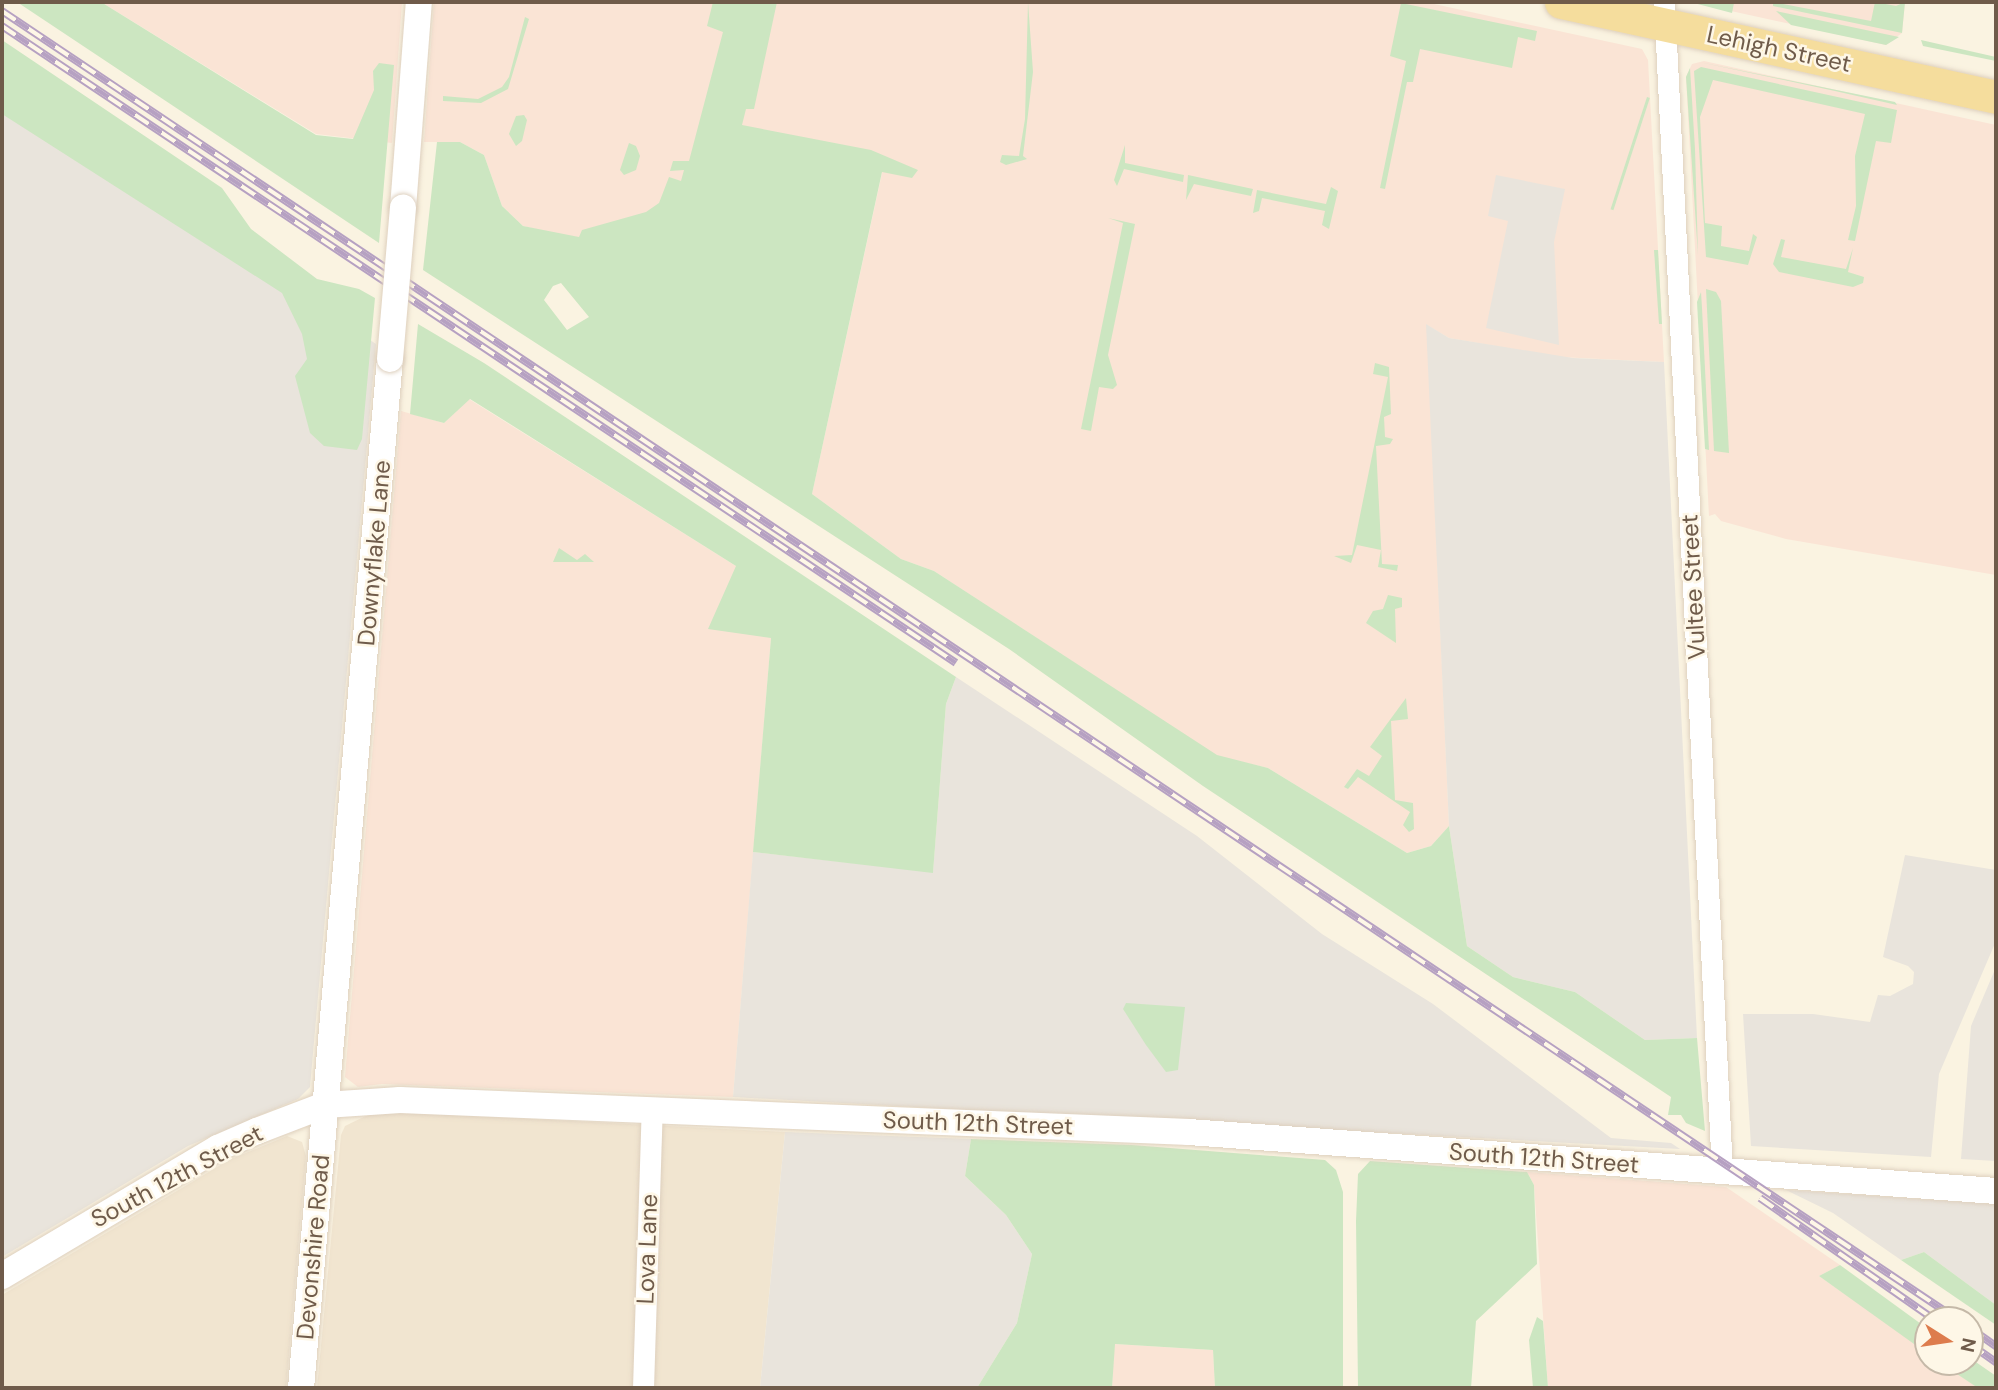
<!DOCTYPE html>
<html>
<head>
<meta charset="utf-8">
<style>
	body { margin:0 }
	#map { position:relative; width:1998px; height:1390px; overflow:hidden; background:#faf3e1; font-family:"DM Sans",sans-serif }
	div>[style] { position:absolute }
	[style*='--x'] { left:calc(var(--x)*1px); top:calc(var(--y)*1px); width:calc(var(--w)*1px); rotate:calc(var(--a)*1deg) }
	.residential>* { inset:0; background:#f1e5d0 }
	.commercial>* { inset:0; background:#fae4d5 }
	.industrial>* { inset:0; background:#e9e4dc }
	.green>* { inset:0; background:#cce6c1; transform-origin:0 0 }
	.roads { filter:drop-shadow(0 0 2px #ded0be) drop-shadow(0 0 2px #ded0be) }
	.minor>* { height:21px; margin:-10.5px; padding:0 10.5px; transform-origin:10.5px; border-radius:10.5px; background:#fff }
	.tertiary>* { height:26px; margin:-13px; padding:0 13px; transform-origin:13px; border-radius:13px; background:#fff }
	.primary>* { height:33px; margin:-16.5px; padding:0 16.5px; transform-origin:16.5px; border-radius:16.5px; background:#f5dd9d }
	.rail>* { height:8px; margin-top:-4px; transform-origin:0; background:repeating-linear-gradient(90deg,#fef7e7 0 16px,#b6a1c2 0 32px); box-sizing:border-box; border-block:2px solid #b6a1c2 }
	.bridges { filter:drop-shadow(0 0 2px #ded0be) drop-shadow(0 0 2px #ded0be) }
	.tertiary-bridge>* { height:26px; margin:-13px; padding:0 13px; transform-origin:13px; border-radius:13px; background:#fff }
	span { translate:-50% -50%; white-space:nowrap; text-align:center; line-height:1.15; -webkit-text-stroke:5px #fef7e7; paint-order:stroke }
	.street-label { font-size:24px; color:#6f5b4a }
	.frame { position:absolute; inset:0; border:4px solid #6f5b4a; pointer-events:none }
	.north { position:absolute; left:1914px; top:1306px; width:70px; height:70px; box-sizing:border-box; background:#fef7e7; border:2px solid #c5b9a8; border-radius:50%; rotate:102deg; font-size:19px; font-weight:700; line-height:28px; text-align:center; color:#6f5b4a }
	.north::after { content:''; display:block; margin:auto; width:24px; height:32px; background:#dd7c4d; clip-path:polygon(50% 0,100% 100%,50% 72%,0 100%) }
</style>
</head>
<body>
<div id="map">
	<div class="residential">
		<div style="clip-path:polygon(376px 1111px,785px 1132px,760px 1388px,317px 1388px,341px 1135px,345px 1126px)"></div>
		<div style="clip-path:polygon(287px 1136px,302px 1142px,306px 1156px,286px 1388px,2px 1388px,2px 1295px,229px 1160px)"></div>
	</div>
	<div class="commercial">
		<div style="clip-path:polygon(101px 2px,402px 2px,392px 143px,316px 134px)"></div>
		<div style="clip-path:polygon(434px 2px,1425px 2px,1642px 49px,1648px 60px,1664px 362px,1559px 357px,1449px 338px,1427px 325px,1449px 826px,1431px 846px,1407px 853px,1268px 768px,1217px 756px,934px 571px,901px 559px,812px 494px,884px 164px,695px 269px,523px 226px,502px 206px,484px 155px,460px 142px,424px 142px)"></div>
		<div style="clip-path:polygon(1690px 2px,1905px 2px,1902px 33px,1886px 45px)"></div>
		<div style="clip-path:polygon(1704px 61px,1996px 125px,1996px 575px,1786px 539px,1721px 521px,1715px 514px,1709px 516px,1686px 77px,1692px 64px)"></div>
		<div style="clip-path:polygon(469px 399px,736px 566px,771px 638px,733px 1097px,382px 1084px,358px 1087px,345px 1077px,401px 411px,444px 423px)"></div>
		<div style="clip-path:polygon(1527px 1172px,1726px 1187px,1840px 1265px,1819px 1276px,1928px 1352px,1928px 1362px,1943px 1362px,1981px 1388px,1548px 1388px,1534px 1185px)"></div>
		<div style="clip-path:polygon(1114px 1344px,1213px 1350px,1215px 1388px,1112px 1388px)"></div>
	</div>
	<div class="industrial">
		<div style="clip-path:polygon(2px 93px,376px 344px,310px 1087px,298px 1099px,188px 1146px,2px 1257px)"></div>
		<div style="clip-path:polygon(1496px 175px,1565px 189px,1554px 242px,1559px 345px,1486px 328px,1508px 221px,1488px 216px)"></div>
		<div style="clip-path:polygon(1426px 324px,1449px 338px,1573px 358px,1664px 362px,1697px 1038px,1645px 1040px,1575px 992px,1513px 977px,1467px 946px,1449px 826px)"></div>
		<div style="clip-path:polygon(956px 677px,1197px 836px,1322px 934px,1433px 1004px,1611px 1138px,1671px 1143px,1680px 1149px,733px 1097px,753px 852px,933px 872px,946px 704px)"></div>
		<div style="clip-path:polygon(1905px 855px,1996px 870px,1996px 941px,1939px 1074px,1931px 1157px,1751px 1146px,1743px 1014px,1813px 1014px,1870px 1022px,1878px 995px,1890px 996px,1913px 984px,1914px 972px,1908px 966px,1883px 957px)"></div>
		<div style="clip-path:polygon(1996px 967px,1996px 1161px,1961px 1159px,1971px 1026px)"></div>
		<div style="clip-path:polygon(785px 1132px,971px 1139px,965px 1176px,1006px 1215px,1032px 1254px,1017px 1323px,977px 1388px,760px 1388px)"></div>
		<div style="clip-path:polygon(1786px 1190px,1996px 1204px,1996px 1305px,1924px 1252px,1901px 1260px,1833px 1213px)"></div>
	</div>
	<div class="green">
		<div style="clip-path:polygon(17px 2px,101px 2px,316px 135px,353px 139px,374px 90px,373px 71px,379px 63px,394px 65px,379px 243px)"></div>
		<div style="clip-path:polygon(evenodd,713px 2px,777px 2px,754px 109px,746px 109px,742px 125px,871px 150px,918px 170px,912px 178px,882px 172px,812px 494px,901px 559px,934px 571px,1217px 755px,1268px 768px,1407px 853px,1431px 846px,1449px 826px,1467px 946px,1513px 977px,1575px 992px,1645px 1040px,1697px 1038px,1705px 1131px,1686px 1123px,1681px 1115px,1668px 1115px,1671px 1097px,1203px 786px,1009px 649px,423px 270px,437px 142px,460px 142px,484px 155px,502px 206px,523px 226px,579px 237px,582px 230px,646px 212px,659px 203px,669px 177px,681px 181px,684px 170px,670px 171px,673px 161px,689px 161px,723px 32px,707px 26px,713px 2px,561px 283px,589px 317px,567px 330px,544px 300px,553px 286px,561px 283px)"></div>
		<div style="clip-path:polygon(1028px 2px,1033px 72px,1023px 156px,1027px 159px,1006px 165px,1000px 162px,1002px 155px,1019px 156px,1025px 119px)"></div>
		<div style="clip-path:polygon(1690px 2px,1726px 2px,1734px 3px,1732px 13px)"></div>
		<div style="clip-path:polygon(1773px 2px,1871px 21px,1875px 2px,1896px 6px,1905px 2px,1902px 33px,1773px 6px)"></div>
		<div style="clip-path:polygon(1401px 3px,1537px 31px,1535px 41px,1518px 37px,1512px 68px,1420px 49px,1413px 82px,1407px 82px,1385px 189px,1380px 188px,1406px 61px,1390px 56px)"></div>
		<div style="clip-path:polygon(1776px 11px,1899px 37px,1886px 45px,1791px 25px)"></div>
		<div style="clip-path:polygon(525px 17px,529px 19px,508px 89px,481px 103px,443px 101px,443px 96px,478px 99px,502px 87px,509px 77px)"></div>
		<div style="clip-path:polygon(2px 40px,222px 188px,251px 229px,317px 279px,359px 289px,375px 298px,362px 439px,357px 450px,324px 446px,310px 433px,295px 376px,307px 359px,302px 334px,282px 293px,2px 114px)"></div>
		<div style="clip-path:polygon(1921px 40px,1996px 57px,1996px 61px,1923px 46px)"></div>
		<div style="clip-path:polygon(1699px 62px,1895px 102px,1897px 105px,1835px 91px)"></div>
		<div style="clip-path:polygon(1701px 67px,1897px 110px,1891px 143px,1876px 141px,1855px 241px,1848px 240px,1856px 206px,1855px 156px,1865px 114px,1713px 80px,1700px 117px,1705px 223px,1722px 226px,1721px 246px,1749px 251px,1753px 234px,1757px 237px,1748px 265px,1706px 257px,1694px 71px)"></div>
		<div style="clip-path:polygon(1690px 68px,1695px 149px,1698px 255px,1686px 77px)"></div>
		<div style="left:1647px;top:97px;width:3px;height:118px;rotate:18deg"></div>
		<div style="clip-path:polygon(524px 115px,527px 120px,522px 141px,516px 146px,509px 134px,516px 116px)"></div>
		<div style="clip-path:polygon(629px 143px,636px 146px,640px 156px,636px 170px,624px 175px,620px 170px)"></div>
		<div style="clip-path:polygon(1125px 145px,1125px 163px,1184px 175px,1183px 182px,1124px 169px,1117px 186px,1114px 180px)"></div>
		<div style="clip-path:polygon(1188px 175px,1253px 189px,1251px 196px,1194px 184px,1186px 200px)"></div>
		<div style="clip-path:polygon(1331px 187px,1338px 191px,1329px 229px,1322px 225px,1325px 211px,1262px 198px,1259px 211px,1253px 213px,1257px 190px,1326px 204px)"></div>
		<div style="clip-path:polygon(1108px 218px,1135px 224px,1108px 355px,1117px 385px,1113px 389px,1099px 387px,1091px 431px,1081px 429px,1123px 223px)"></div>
		<div style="clip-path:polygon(1781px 239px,1785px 240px,1781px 257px,1846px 269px,1853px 248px,1848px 272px,1864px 277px,1863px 283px,1853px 287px,1779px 272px,1773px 264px)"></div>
		<div style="clip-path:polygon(1654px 250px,1658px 250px,1662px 324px,1659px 324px)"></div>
		<div style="clip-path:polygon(1706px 289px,1716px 292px,1721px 301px,1729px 453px,1714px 451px)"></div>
		<div style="clip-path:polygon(1701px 292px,1702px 308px,1709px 450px,1705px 449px,1697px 302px)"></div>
		<div style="clip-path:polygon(418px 324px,484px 363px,956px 677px,946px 704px,933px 873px,753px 852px,771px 638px,708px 629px,736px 566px,470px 399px,444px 423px,410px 414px)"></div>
		<div style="clip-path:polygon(1375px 363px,1389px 367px,1391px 414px,1384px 417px,1385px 437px,1393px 439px,1390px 444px,1376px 446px,1382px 564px,1398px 565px,1397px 571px,1378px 567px,1381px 550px,1357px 545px,1351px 563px,1334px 556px,1352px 555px,1388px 377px,1373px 374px)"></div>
		<div style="clip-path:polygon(559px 548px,577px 560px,585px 554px,594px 562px,553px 562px)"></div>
		<div style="clip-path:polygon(1388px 595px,1402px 598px,1402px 607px,1395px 609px,1396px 643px,1366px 623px,1373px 611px,1383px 609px)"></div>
		<div style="clip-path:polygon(1406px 698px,1408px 719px,1391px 721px,1395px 800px,1413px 803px,1414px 829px,1409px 832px,1403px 825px,1410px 812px,1358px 777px,1348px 789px,1344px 787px,1357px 769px,1369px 776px,1382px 756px,1370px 747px)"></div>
		<div style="clip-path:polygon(1126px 1003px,1185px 1007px,1178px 1070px,1166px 1072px,1146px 1045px,1123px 1009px)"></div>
		<div style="clip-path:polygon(971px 1139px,1132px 1145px,1325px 1160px,1336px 1170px,1343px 1192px,1343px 1388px,1215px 1388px,1213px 1350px,1115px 1344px,1112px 1388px,977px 1388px,1017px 1323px,1032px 1254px,1006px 1215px,965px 1176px)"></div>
		<div style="clip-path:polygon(1370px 1161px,1527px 1172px,1534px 1185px,1537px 1264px,1476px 1321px,1471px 1388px,1358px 1388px,1356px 1221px,1358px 1174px)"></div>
		<div style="clip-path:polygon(1924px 1252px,1996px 1305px,1996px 1325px,1901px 1260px)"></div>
		<div style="clip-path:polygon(1840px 1265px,1928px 1329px,1928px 1354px,1819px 1276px)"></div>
		<div style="clip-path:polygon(1537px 1317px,1543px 1321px,1548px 1388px,1533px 1388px,1529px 1340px)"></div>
		<div style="clip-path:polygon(1970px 1358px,1996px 1376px,1996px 1388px,1978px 1388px,1939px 1362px,1970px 1362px)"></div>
	</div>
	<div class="roads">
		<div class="minor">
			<div style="--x:1664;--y:2;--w:1171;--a:87.16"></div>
			<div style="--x:643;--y:1388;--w:279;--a:-88.2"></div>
		</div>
		<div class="tertiary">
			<div style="--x:403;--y:208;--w:207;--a:-85.6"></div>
			<div style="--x:2;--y:1276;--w:251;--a:-30.7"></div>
			<div style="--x:218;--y:1148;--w:43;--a:-23.6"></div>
			<div style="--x:257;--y:1131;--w:73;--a:-20.9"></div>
			<div style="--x:325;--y:1105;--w:75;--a:-3.8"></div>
			<div style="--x:400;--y:1100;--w:790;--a:2.32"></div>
			<div style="--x:1189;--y:1132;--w:809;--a:4.18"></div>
			<div style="--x:301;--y:1388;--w:1033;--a:-85.06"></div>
		</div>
		<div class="primary">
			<div style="--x:1561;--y:2;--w:445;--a:12.3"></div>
		</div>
	</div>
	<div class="rail">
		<div style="--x:2;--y:11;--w:2354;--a:33.79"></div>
		<div style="--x:2;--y:26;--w:1147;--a:33.73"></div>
		<div style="--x:1760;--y:1198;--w:213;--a:34.9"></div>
		<div style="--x:1970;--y:1328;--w:32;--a:35"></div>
		<div style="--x:1970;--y:1344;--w:32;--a:35"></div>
	</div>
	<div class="bridges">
		<div class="tertiary-bridge">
			<div style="--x:390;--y:359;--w:152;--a:-85.1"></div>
		</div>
	</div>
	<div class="street-label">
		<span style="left:1779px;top:49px;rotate:12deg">Lehigh Street</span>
		<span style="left:374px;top:553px;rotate:-85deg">Downyflake Lane</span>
		<span style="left:1693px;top:587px;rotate:-93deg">Vultee Street</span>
		<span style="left:978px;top:1123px;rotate:2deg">South 12th Street</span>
		<span style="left:1544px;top:1158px;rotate:4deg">South 12th Street</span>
		<span style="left:177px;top:1176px;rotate:-28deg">South 12th Street</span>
		<span style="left:313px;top:1247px;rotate:-85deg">Devonshire Road</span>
		<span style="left:647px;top:1249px;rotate:-88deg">Lova Lane</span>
	</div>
	<div class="frame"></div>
	<div class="north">N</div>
</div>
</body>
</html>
